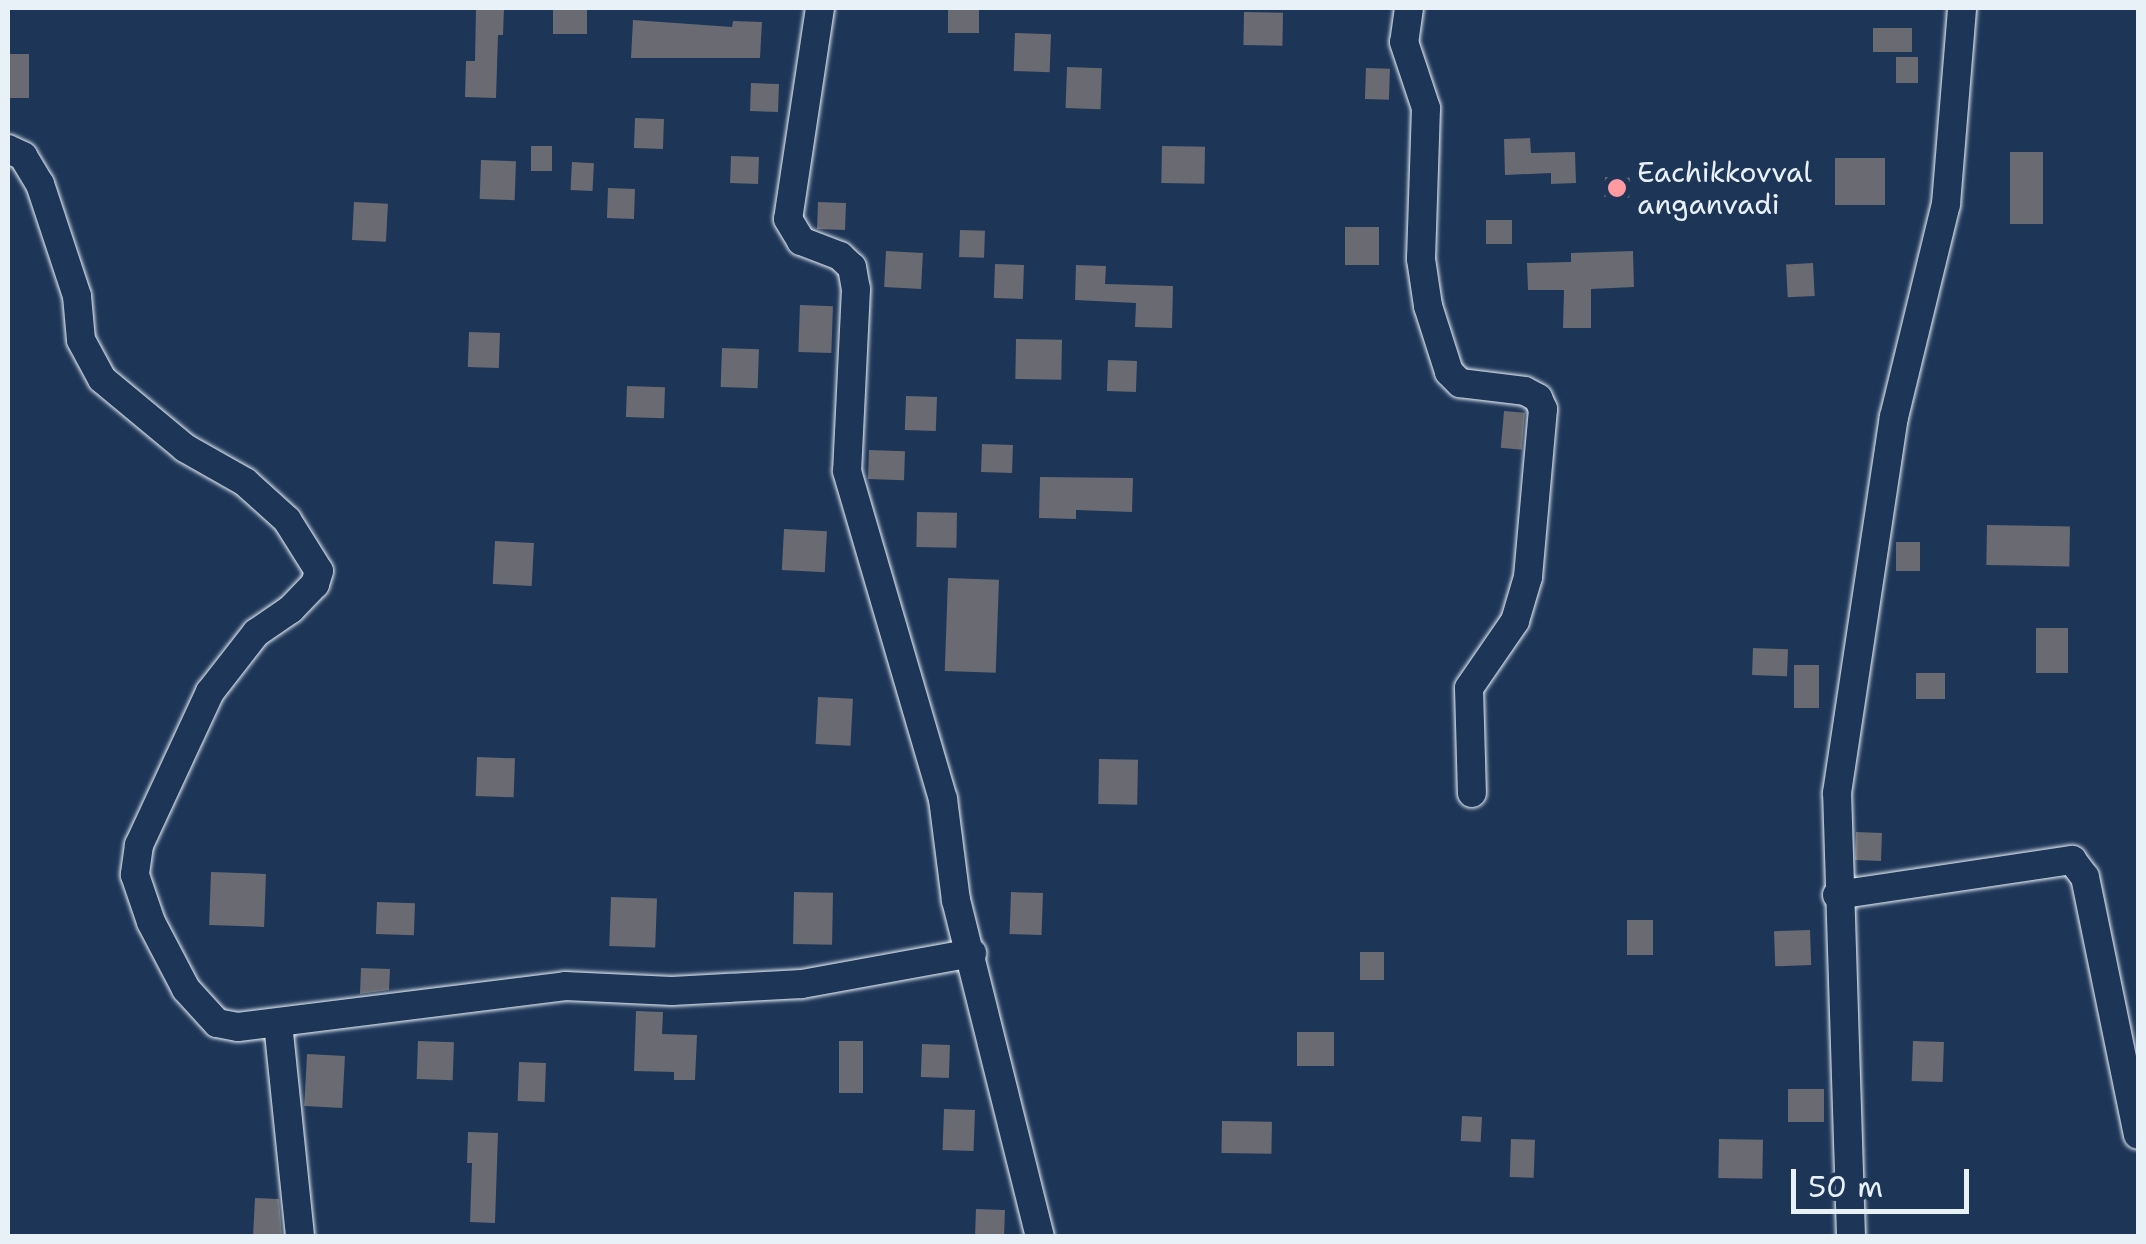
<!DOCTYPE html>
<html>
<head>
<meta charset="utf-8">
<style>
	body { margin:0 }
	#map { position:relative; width:2146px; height:1244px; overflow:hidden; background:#1d3557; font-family:"Shantell Sans",sans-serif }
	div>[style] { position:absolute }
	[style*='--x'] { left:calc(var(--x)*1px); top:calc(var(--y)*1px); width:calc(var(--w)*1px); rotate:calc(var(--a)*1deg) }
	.building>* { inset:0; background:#696a72; transform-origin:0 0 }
	.roads { filter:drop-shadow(0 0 2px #e8f1f8) drop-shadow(0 0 2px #e8f1f8) }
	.minor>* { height:28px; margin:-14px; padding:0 14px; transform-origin:14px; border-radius:14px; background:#1d3557 }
	.dots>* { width:28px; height:28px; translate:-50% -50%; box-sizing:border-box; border:5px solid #1d3557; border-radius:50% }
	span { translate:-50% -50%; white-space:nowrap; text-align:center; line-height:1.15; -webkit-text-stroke:8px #1d3557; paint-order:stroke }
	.poi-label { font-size:28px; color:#e8f1f8 }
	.left { translate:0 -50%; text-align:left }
	.frame { position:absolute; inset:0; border:10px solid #e8f1f8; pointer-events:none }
	.scale { position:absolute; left:1791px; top:1169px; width:178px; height:45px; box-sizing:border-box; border:5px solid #e8f1f8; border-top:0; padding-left:12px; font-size:30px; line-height:35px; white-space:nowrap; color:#e8f1f8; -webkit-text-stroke:8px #1d3557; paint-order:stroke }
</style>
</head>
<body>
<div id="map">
	<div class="building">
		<div style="clip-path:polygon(476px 8px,504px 8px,503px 35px,498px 35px,496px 98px,465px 97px,466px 61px,475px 61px)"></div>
		<div style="left:553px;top:8px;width:34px;height:26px"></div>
		<div style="left:948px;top:8px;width:31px;height:25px"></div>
		<div style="left:1244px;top:12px;width:39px;height:33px;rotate:1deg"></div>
		<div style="clip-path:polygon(633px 20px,732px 27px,733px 21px,762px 22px,760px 58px,631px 58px)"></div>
		<div style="left:1873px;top:28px;width:39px;height:24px"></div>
		<div style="left:1015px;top:33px;width:36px;height:38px;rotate:2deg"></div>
		<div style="left:8px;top:54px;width:21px;height:44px"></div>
		<div style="left:1896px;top:57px;width:22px;height:26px"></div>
		<div style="left:1067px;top:67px;width:35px;height:41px;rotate:2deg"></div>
		<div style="left:1366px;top:68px;width:24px;height:31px;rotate:2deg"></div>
		<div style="left:751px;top:83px;width:28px;height:28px;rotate:2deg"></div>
		<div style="left:635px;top:118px;width:29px;height:30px;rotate:2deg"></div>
		<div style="clip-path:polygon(1530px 138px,1531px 153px,1575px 152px,1576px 183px,1551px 184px,1551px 173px,1505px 175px,1504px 139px)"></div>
		<div style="left:531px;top:146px;width:21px;height:25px"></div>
		<div style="left:1162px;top:146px;width:43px;height:37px;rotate:1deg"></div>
		<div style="left:2010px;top:152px;width:33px;height:72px"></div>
		<div style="left:731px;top:156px;width:28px;height:27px;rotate:2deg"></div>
		<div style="left:1835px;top:158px;width:50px;height:47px"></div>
		<div style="left:481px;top:160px;width:35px;height:39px;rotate:2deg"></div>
		<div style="left:572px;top:162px;width:22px;height:28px;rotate:3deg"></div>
		<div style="left:1605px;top:177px;width:25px;height:20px;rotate:2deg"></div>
		<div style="left:608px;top:188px;width:27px;height:30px;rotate:2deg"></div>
		<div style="left:354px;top:202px;width:34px;height:38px;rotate:3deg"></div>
		<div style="left:818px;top:202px;width:28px;height:27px;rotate:2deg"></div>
		<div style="left:1512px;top:220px;width:24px;height:26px;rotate:90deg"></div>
		<div style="left:1345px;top:227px;width:34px;height:38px"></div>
		<div style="left:960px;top:230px;width:25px;height:27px;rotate:2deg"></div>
		<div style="left:886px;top:251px;width:37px;height:36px;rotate:3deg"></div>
		<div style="clip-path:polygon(1633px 251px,1634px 287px,1591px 289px,1591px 328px,1563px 328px,1564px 290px,1528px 290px,1527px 263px,1571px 262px,1571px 253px)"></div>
		<div style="left:1813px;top:263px;width:33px;height:27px;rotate:87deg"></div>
		<div style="left:995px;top:264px;width:29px;height:34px;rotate:2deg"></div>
		<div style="clip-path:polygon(1076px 265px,1106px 266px,1105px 284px,1173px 286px,1172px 328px,1135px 327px,1136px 303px,1075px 300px)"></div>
		<div style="left:800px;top:305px;width:33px;height:47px;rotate:2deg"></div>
		<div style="left:469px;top:332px;width:31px;height:35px;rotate:2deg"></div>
		<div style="left:1016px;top:339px;width:46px;height:40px;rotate:1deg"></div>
		<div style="left:722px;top:348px;width:37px;height:39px;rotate:2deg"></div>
		<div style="left:1108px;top:360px;width:29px;height:31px;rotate:2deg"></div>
		<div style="left:627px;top:386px;width:38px;height:31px;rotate:2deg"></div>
		<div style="left:906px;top:396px;width:31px;height:34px;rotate:2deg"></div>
		<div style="left:1504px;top:411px;width:21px;height:37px;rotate:5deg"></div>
		<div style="left:982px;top:444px;width:31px;height:28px;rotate:2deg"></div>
		<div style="left:869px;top:450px;width:36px;height:29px;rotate:2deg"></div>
		<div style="clip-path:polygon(1040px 477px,1133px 478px,1132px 512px,1076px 510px,1076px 519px,1039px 518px)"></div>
		<div style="left:917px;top:512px;width:40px;height:35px;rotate:1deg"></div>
		<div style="left:1987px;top:525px;width:83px;height:40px;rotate:1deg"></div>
		<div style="left:784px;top:529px;width:43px;height:41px;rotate:3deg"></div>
		<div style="left:495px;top:541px;width:39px;height:43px;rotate:3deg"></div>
		<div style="left:1896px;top:542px;width:24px;height:29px"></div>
		<div style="left:948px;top:578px;width:51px;height:93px;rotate:2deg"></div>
		<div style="left:2036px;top:628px;width:32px;height:45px"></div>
		<div style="left:1753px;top:648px;width:35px;height:27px;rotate:2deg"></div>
		<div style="left:1794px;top:665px;width:25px;height:43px"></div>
		<div style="left:1916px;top:673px;width:29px;height:26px"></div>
		<div style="left:818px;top:697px;width:35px;height:47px;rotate:3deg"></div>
		<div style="left:477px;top:757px;width:38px;height:39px;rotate:2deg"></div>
		<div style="left:1099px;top:759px;width:39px;height:45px;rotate:1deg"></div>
		<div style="left:1856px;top:832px;width:26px;height:28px;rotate:2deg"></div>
		<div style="left:211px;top:872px;width:55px;height:53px;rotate:2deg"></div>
		<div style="left:794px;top:892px;width:39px;height:52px;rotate:1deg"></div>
		<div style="left:1011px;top:892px;width:32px;height:42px;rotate:2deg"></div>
		<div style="left:611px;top:897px;width:46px;height:49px;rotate:2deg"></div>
		<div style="left:377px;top:902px;width:38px;height:32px;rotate:2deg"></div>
		<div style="left:1627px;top:920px;width:26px;height:35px"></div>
		<div style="left:1810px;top:930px;width:35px;height:36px;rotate:88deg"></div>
		<div style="left:1360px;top:952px;width:24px;height:28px"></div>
		<div style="clip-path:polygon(361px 968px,390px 969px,389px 990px,360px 994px)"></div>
		<div style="clip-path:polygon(636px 1011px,663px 1012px,662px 1034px,697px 1035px,695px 1080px,674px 1080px,674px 1072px,634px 1071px)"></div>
		<div style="left:1297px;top:1032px;width:37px;height:34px"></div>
		<div style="left:418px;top:1041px;width:36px;height:38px;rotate:2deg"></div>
		<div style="left:839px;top:1041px;width:24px;height:52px"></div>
		<div style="left:1913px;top:1041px;width:31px;height:40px;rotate:2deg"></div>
		<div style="left:922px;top:1044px;width:28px;height:33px;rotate:2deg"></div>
		<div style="left:307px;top:1054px;width:38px;height:52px;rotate:3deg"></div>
		<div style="left:519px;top:1062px;width:27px;height:39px;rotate:2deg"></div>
		<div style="left:1788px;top:1089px;width:36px;height:33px"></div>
		<div style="left:944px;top:1109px;width:31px;height:41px;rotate:2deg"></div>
		<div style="left:1462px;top:1116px;width:20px;height:25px;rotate:3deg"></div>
		<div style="left:1222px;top:1121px;width:50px;height:32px;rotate:1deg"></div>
		<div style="clip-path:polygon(468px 1132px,498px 1133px,495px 1223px,470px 1222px,472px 1163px,467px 1163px)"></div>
		<div style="left:1511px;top:1139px;width:24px;height:38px;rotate:2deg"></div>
		<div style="left:1719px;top:1139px;width:44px;height:39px;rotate:1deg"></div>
		<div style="clip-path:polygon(255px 1198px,279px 1199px,282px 1236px,253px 1236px)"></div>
		<div style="left:976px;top:1209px;width:29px;height:27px;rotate:2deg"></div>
	</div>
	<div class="roads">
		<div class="minor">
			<div style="--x:820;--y:8;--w:213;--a:98.6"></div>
			<div style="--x:788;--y:219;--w:26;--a:59"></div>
			<div style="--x:801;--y:241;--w:42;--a:21"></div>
			<div style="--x:840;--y:256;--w:16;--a:43"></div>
			<div style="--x:852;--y:267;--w:22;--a:80"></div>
			<div style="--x:856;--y:289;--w:182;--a:92.8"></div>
			<div style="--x:847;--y:471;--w:342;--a:73.7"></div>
			<div style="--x:943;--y:799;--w:102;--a:82.7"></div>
			<div style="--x:956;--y:900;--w:346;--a:76"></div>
			<div style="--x:1409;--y:8;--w:34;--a:98"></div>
			<div style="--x:1404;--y:42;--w:70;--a:71.6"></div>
			<div style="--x:1426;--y:108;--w:151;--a:91.9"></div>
			<div style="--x:1421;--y:259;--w:48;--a:81.5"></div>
			<div style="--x:1428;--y:306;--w:69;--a:72.3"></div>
			<div style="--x:1449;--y:372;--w:16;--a:45"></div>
			<div style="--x:1460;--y:383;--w:65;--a:7"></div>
			<div style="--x:1525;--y:391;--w:15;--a:28"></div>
			<div style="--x:1538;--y:398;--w:12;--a:66"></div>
			<div style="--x:1543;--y:409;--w:169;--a:95.1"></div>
			<div style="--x:1528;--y:577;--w:46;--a:106.5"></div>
			<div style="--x:1515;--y:621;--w:81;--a:124.5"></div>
			<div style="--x:1469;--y:688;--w:105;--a:88.4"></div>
			<div style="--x:8;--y:149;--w:17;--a:25"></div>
			<div style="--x:23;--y:156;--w:33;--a:59"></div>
			<div style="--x:40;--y:184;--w:118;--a:71.7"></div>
			<div style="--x:77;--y:296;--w:44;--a:84.8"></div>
			<div style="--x:81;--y:340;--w:44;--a:61.7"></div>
			<div style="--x:102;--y:379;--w:108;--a:39.7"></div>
			<div style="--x:185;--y:448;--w:69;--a:29.5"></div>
			<div style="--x:245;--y:482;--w:57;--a:42.1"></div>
			<div style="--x:287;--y:520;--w:60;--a:57.9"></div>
			<div style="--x:319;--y:571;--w:14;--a:107"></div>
			<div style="--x:315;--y:584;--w:35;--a:134"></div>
			<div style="--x:291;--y:609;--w:42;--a:145.6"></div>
			<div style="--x:256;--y:633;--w:75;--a:127.9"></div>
			<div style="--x:210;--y:692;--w:169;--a:114.9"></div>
			<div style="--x:139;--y:845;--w:30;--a:98"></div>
			<div style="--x:135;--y:875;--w:50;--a:71.2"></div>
			<div style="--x:151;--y:922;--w:76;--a:62.4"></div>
			<div style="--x:186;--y:989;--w:46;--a:47.6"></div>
			<div style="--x:217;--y:1023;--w:21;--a:11"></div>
			<div style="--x:238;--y:1027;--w:330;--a:-7.1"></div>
			<div style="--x:565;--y:986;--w:107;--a:2.7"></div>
			<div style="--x:672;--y:991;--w:130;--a:-3.1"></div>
			<div style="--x:802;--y:984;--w:173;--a:-10.3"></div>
			<div style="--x:1837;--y:895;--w:238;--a:-8.5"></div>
			<div style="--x:2072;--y:860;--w:21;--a:53"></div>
			<div style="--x:2085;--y:877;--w:263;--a:78.4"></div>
			<div style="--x:278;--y:1023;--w:214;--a:84.1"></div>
			<div style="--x:1851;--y:1236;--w:443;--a:-91.8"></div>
			<div style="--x:1837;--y:793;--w:380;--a:-81.4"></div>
			<div style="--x:1894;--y:417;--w:219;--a:-76.3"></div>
			<div style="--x:1946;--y:204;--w:197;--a:-85.3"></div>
		</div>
	</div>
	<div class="dots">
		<div style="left:1617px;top:188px;background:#ff9aa2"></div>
	</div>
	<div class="poi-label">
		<span class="left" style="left:1637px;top:188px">Eachikkovval<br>anganvadi</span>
	</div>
	<div class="frame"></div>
	<div class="scale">50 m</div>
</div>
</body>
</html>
